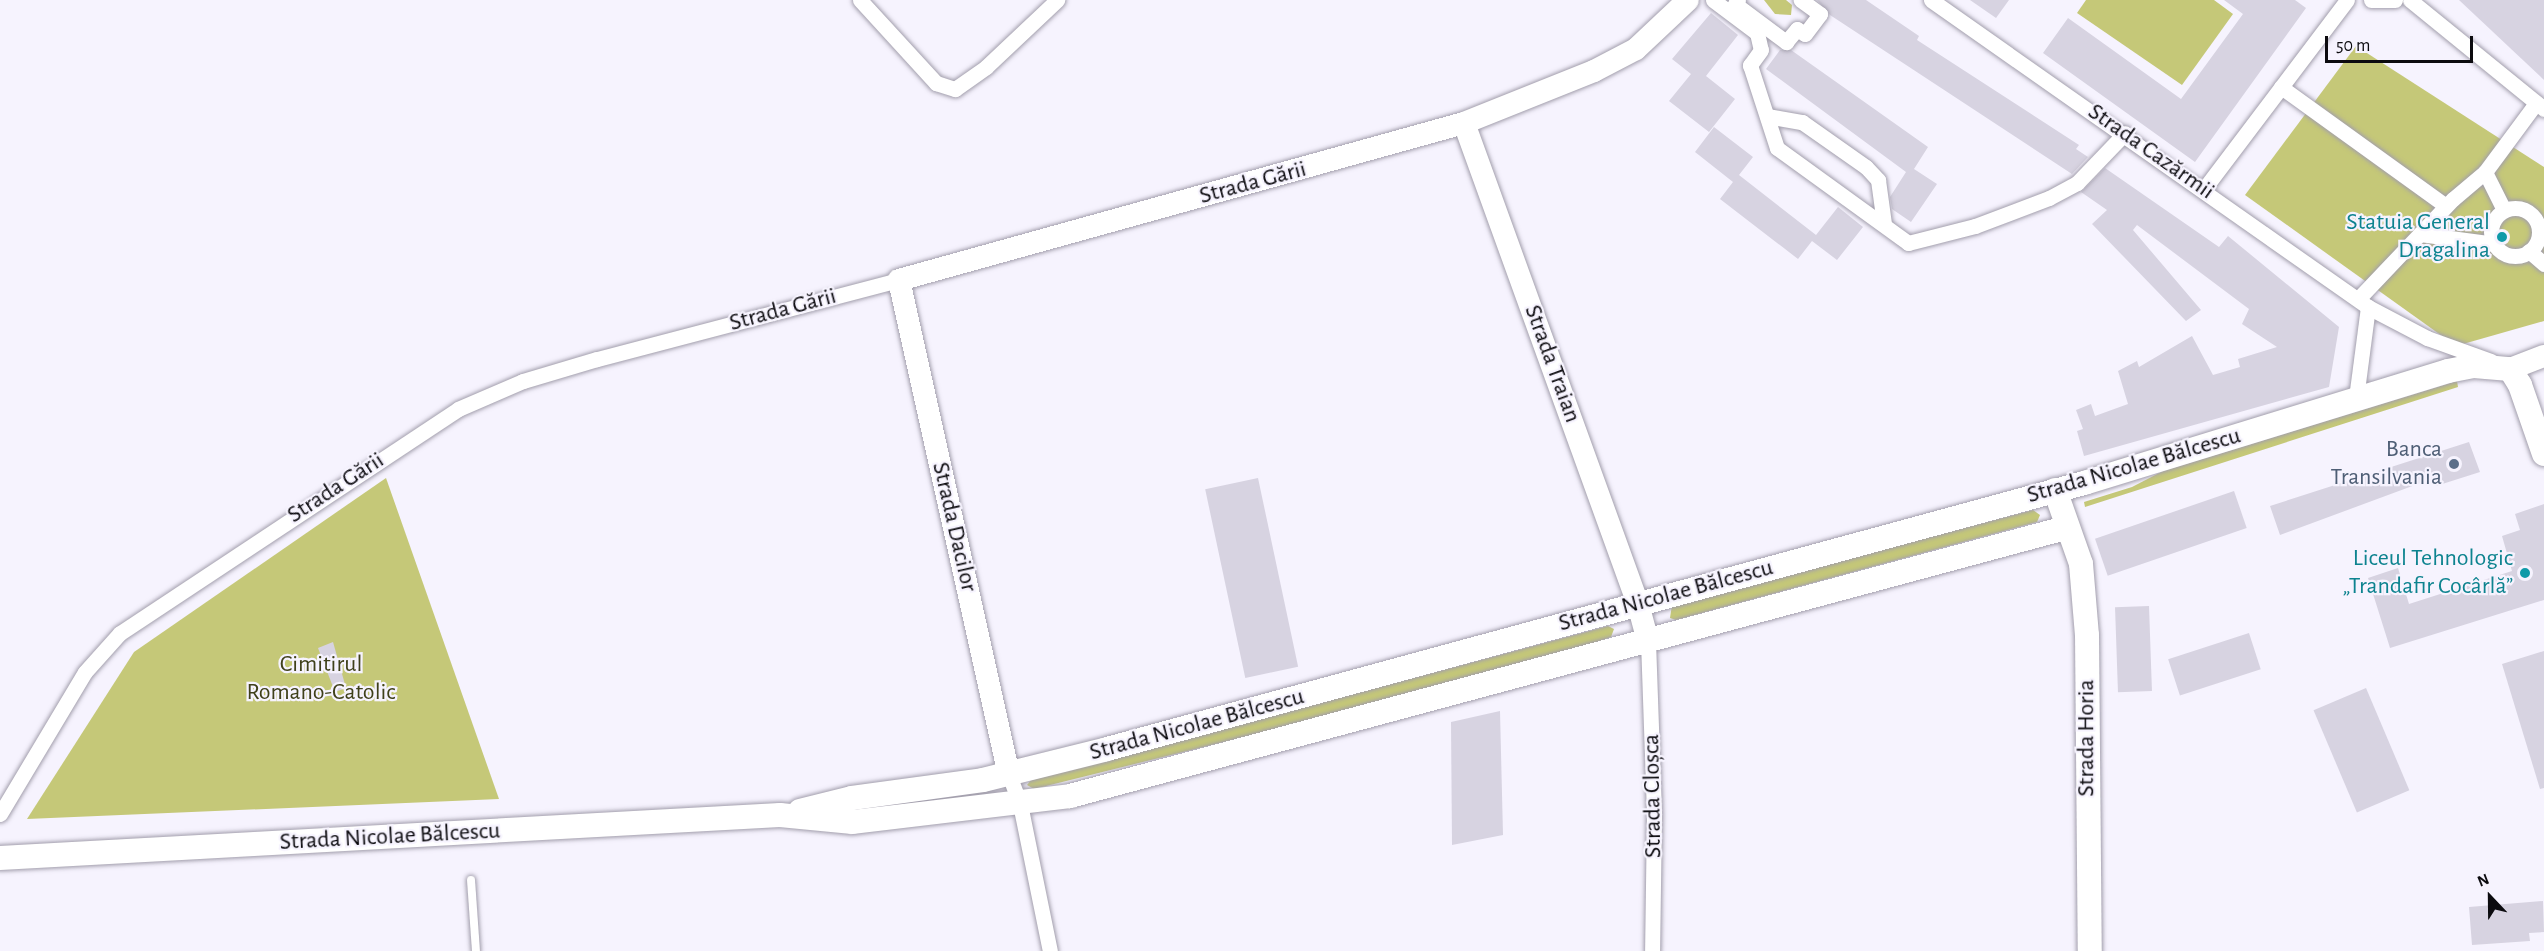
<!DOCTYPE html>
<html>
<head>
<meta charset="utf-8">
<style>
	body { margin:0 }
	#map { position:relative; width:2544px; height:951px; overflow:hidden; background:#f6f3fe; font-family:"Alegreya Sans",sans-serif }
	div>[style] { position:absolute }
	[style*='--x'] { left:calc(var(--x)*1px); top:calc(var(--y)*1px); width:calc(var(--w)*1px); rotate:calc(var(--a)*1deg) }
	.green>* { inset:0; background:#c5c878 }
	.building>* { inset:0; background:#d7d3e1; transform-origin:0 0 }
	.roads { filter:drop-shadow(0 0 2px #a29eac) drop-shadow(0 0 2px #a29eac) }
	.lane>* { height:8px; margin:-4px; padding:0 4px; transform-origin:4px; border-radius:4px; background:#fff }
	.street>* { height:15px; margin:-7.5px; padding:0 7.5px; transform-origin:7.5px; border-radius:7.5px; background:#fff }
	.street>.ring { margin:-7.5px; padding:0; box-sizing:content-box; background:none; border:15px solid #fff; border-radius:50% }
	.secondary>* { height:22px; margin:-11px; padding:0 11px; transform-origin:11px; border-radius:11px; background:#fff }
	.primary>* { height:24px; margin:-12px; padding:0 12px; transform-origin:12px; border-radius:12px; background:#fff }
	.dots>* { width:16px; height:16px; translate:-50% -50%; box-sizing:border-box; border:3px solid #f6f3fe; border-radius:50% }
	span { translate:-50% -50%; white-space:nowrap; text-align:center; line-height:1.15; -webkit-text-stroke:4.5px #f6f3fe; paint-order:stroke }
	.street-label { font-size:24px; color:#0c0b0f }
	.culture-label { font-size:24px; color:#0d838f }
	.right { translate:-100% -50%; text-align:right }
	.service-label { font-size:24px; color:#4e5e75 }
	.park-label { font-size:24px; color:#3f401a }
	.north { position:absolute; left:2460px; top:867px; width:60px; height:60px; -webkit-text-stroke:4px #f6f3fe; paint-order:stroke; rotate:338deg; font-size:16px; font-weight:700; line-height:24px; text-align:center; color:#0c0b0f }
	.north::after { content:''; display:block; margin:auto; width:21px; height:27px; background:#0c0b0f; clip-path:polygon(50% 0,100% 100%,50% 72%,0 100%) }
	.scale { position:absolute; left:2325px; top:36px; width:148px; height:27px; box-sizing:border-box; border:3px solid #0c0b0f; border-top:0; padding-left:8px; font-size:18px; line-height:21px; white-space:nowrap; color:#0c0b0f; -webkit-text-stroke:4px #f6f3fe; paint-order:stroke }
</style>
</head>
<body>
<div id="map">
	<div class="green">
		<div style="clip-path:polygon(1764px 0,1786px 0,1792px 5px,1791px 15px,1775px 14px)"></div>
		<div style="clip-path:polygon(2086px 0,2214px 0,2233px 14px,2182px 85px,2077px 13px)"></div>
		<div style="clip-path:polygon(2356px 46px,2544px 167px,2544px 321px,2456px 346px,2245px 195px)"></div>
		<div style="clip-path:polygon(2457px 381px,2458px 387px,2085px 507px,2084px 502px,2132px 487px,2163px 471px)"></div>
		<div style="clip-path:polygon(386px 478px,499px 799px,27px 819px,134px 652px)"></div>
		<div style="clip-path:polygon(2033px 510px,2040px 515px,2037px 522px,1676px 620px,1670px 618px,1672px 605px)"></div>
		<div style="clip-path:polygon(1608px 626px,1614px 629px,1611px 637px,1594px 643px,1296px 724px,1034px 789px,1027px 785px,1031px 780px)"></div>
	</div>
	<div class="building">
		<div style="clip-path:polygon(1817px 0,1866px 0,1919px 36px,1917px 40px,2079px 145px,2076px 149px,2088px 157px,2072px 174px,1830px 15px)"></div>
		<div style="clip-path:polygon(1970px 0,2009px 0,1996px 18px)"></div>
		<div style="clip-path:polygon(2224px 0,2295px 0,2306px 8px,2195px 162px,2043px 53px,2068px 18px,2181px 99px,2243px 14px)"></div>
		<div style="clip-path:polygon(2459px 0,2544px 0,2544px 80px)"></div>
		<div style="clip-path:polygon(1711px 13px,1738px 35px,1706px 76px,1735px 99px,1709px 132px,1669px 101px,1691px 74px,1672px 59px)"></div>
		<div style="clip-path:polygon(1780px 50px,1791px 50px,1928px 147px,1914px 169px,1937px 184px,1911px 222px,1892px 209px,1890px 197px,1906px 172px,1766px 69px)"></div>
		<div style="clip-path:polygon(1714px 127px,1753px 157px,1739px 175px,1816px 235px,1838px 207px,1863px 227px,1837px 260px,1812px 241px,1798px 259px,1720px 199px,1733px 182px,1695px 152px)"></div>
		<div style="clip-path:polygon(2105px 168px,2219px 247px,2228px 236px,2339px 327px,2329px 387px,2084px 456px,2077px 431px,2083px 429px,2076px 410px,2091px 404px,2095px 416px,2128px 404px,2118px 371px,2137px 361px,2139px 367px,2192px 336px,2213px 375px,2240px 367px,2238px 359px,2277px 347px,2242px 324px,2249px 309px,2137px 225px,2133px 230px,2201px 310px,2186px 321px,2092px 224px,2107px 210px,2081px 192px)"></div>
		<div style="clip-path:polygon(2469px 442px,2480px 472px,2436px 486px,2434px 478px,2280px 535px,2270px 506px)"></div>
		<div style="left:1258px;top:478px;width:193px;height:54px;rotate:78deg"></div>
		<div style="left:2234px;top:491px;width:39px;height:147px;rotate:71deg"></div>
		<div style="clip-path:polygon(2544px 504px,2544px 600px,2390px 648px,2368px 578px,2398px 568px,2409px 604px,2512px 571px,2502px 536px,2520px 530px,2515px 514px)"></div>
		<div style="left:2149px;top:606px;width:85px;height:34px;rotate:88deg"></div>
		<div style="left:2249px;top:633px;width:38px;height:85px;rotate:72deg"></div>
		<div style="clip-path:polygon(333px 642px,346px 688px,335px 692px,318px 648px)"></div>
		<div style="clip-path:polygon(2544px 651px,2544px 788px,2540px 789px,2502px 664px)"></div>
		<div style="left:2366px;top:688px;width:111px;height:57px;rotate:67deg"></div>
		<div style="clip-path:polygon(1500px 711px,1503px 835px,1452px 845px,1451px 722px)"></div>
		<div style="clip-path:polygon(2543px 901px,2544px 932px,2529px 933px,2530px 941px,2472px 945px,2469px 907px)"></div>
	</div>
	<div class="roads">
		<div class="lane">
			<div style="--x:471;--y:880;--w:71;--a:86"></div>
		</div>
		<div class="street">
			<div style="--x:860;--y:0;--w:113;--a:47.5"></div>
			<div style="--x:936;--y:83;--w:20;--a:18"></div>
			<div style="--x:955;--y:89;--w:38;--a:-35"></div>
			<div style="--x:986;--y:67;--w:98;--a:-43.3"></div>
			<div style="--x:1713;--y:0;--w:55;--a:36.9"></div>
			<div style="--x:1757;--y:33;--w:17;--a:77"></div>
			<div style="--x:1761;--y:50;--w:19;--a:126"></div>
			<div style="--x:1750;--y:65;--w:87;--a:72"></div>
			<div style="--x:1777;--y:148;--w:162;--a:35.9"></div>
			<div style="--x:1908;--y:243;--w:69;--a:-14.2"></div>
			<div style="--x:1975;--y:226;--w:79;--a:-20.7"></div>
			<div style="--x:2049;--y:198;--w:32;--a:-28"></div>
			<div style="--x:2077;--y:183;--w:69;--a:-46.2"></div>
			<div style="--x:1738;--y:0;--w:5;--a:127"></div>
			<div style="--x:1735;--y:4;--w:64;--a:36.7"></div>
			<div style="--x:1786;--y:42;--w:17;--a:-50"></div>
			<div style="--x:1797;--y:29;--w:9;--a:32"></div>
			<div style="--x:1805;--y:34;--w:25;--a:-53"></div>
			<div style="--x:1820;--y:14;--w:24;--a:-144"></div>
			<div style="--x:1931;--y:0;--w:534;--a:35.09"></div>
			<div style="--x:2368;--y:307;--w:67;--a:27.7"></div>
			<div style="--x:2427;--y:338;--w:68;--a:19.8"></div>
			<div style="--x:2371;--y:0;--w:24;--a:0"></div>
			<div style="--x:2410;--y:0;--w:173;--a:39.1"></div>
			<div style="--x:2281;--y:87;--w:203;--a:35.8"></div>
			<div style="--x:1767;--y:116;--w:36;--a:10"></div>
			<div style="--x:1802;--y:122;--w:78;--a:35.1"></div>
			<div style="--x:1866;--y:167;--w:18;--a:47"></div>
			<div style="--x:1878;--y:180;--w:44;--a:82.2"></div>
			<div style="--x:2485;--y:172;--w:42;--a:63.4"></div>
			<div style="--x:2204;--y:189;--w:237;--a:-52.9"></div>
			<div class="ring" style="left:2491px;top:208px;width:33px;height:33px"></div>
			<div style="--x:2420;--y:234;--w:76;--a:7.6"></div>
			<div style="--x:2529;--y:251;--w:20;--a:41"></div>
			<div style="--x:2358;--y:299;--w:138;--a:-46.5"></div>
			<div style="--x:2453;--y:199;--w:42;--a:-40.2"></div>
			<div style="--x:2485;--y:172;--w:86;--a:-53.5"></div>
			<div style="--x:2356;--y:398;--w:92;--a:-82.5"></div>
			<div style="--x:1648;--y:641;--w:173;--a:88"></div>
			<div style="--x:1654;--y:814;--w:137;--a:90.8"></div>
			<div style="--x:1009;--y:775;--w:31;--a:69"></div>
			<div style="--x:1020;--y:804;--w:150;--a:78.5"></div>
			<div style="--x:0;--y:814;--w:165;--a:-59.1"></div>
			<div style="--x:85;--y:672;--w:52;--a:-48.1"></div>
			<div style="--x:120;--y:633;--w:405;--a:-33.5"></div>
			<div style="--x:458;--y:409;--w:71;--a:-23.3"></div>
			<div style="--x:523;--y:381;--w:77;--a:-16.6"></div>
			<div style="--x:597;--y:359;--w:312;--a:-14.7"></div>
		</div>
		<div class="secondary">
			<div style="--x:1464;--y:123;--w:512;--a:70.11"></div>
			<div style="--x:1638;--y:604;--w:38;--a:75"></div>
			<div style="--x:2510;--y:369;--w:36;--a:-21"></div>
			<div style="--x:1009;--y:775;--w:507;--a:-102.53"></div>
			<div style="--x:899;--y:280;--w:586;--a:-15.53"></div>
			<div style="--x:1464;--y:123;--w:140;--a:-21.8"></div>
			<div style="--x:1594;--y:71;--w:47;--a:-27.6"></div>
			<div style="--x:1636;--y:49;--w:71;--a:-43.3"></div>
		</div>
		<div class="primary">
			<div style="--x:2055;--y:490;--w:78;--a:70.6"></div>
			<div style="--x:2081;--y:564;--w:71;--a:85.2"></div>
			<div style="--x:2087;--y:635;--w:316;--a:89.5"></div>
			<div style="--x:800;--y:811;--w:54;--a:-14"></div>
			<div style="--x:852;--y:798;--w:132;--a:-7.8"></div>
			<div style="--x:983;--y:780;--w:128;--a:-14"></div>
			<div style="--x:1107;--y:749;--w:1013;--a:-15.23"></div>
			<div style="--x:2084;--y:483;--w:381;--a:-17.1"></div>
			<div style="--x:2448;--y:371;--w:26;--a:-11"></div>
			<div style="--x:2474;--y:366;--w:36;--a:5"></div>
			<div style="--x:2510;--y:369;--w:19;--a:58"></div>
			<div style="--x:2520;--y:385;--w:73;--a:70.8"></div>
			<div style="--x:0;--y:858;--w:781;--a:-3.16"></div>
			<div style="--x:780;--y:815;--w:73;--a:5.5"></div>
			<div style="--x:853;--y:822;--w:219;--a:-6.8"></div>
			<div style="--x:1070;--y:796;--w:1030;--a:-15.07"></div>
		</div>
	</div>
	<div class="dots">
		<div style="left:2502px;top:237px;background:#0f9aa8"></div>
		<div style="left:2454px;top:464px;background:#5c6f8a"></div>
		<div style="left:2525px;top:573px;background:#0f9aa8"></div>
	</div>
	<div class="street-label">
		<span style="left:2151px;top:152px;rotate:35deg">Strada Cazărmii</span>
		<span style="left:1253px;top:183px;rotate:-15deg">Strada Gării</span>
		<span style="left:783px;top:310px;rotate:-15deg">Strada Gării</span>
		<span style="left:1552px;top:364px;rotate:70deg">Strada Traian</span>
		<span style="left:2134px;top:466px;rotate:-16deg">Strada Nicolae Bălcescu</span>
		<span style="left:336px;top:488px;rotate:-33deg">Strada Gării</span>
		<span style="left:954px;top:527px;rotate:77deg">Strada Dacilor</span>
		<span style="left:1666px;top:596px;rotate:-15deg">Strada Nicolae Bălcescu</span>
		<span style="left:1197px;top:725px;rotate:-15deg">Strada Nicolae Bălcescu</span>
		<span style="left:2087px;top:738px;rotate:-90deg">Strada Horia</span>
		<span style="left:1653px;top:796px;rotate:-91deg">Strada Cloșca</span>
		<span style="left:390px;top:837px;rotate:-3deg">Strada Nicolae Bălcescu</span>
	</div>
	<div class="culture-label">
		<span class="right" style="left:2490px;top:237px">Statuia General<br>Dragalina</span>
		<span class="right" style="left:2513px;top:573px">Liceul Tehnologic<br>„Trandafir Cocârlă”</span>
	</div>
	<div class="service-label">
		<span class="right" style="left:2442px;top:464px">Banca<br>Transilvania</span>
	</div>
	<div class="park-label">
		<span style="left:321px;top:679px">Cimitirul<br>Romano-Catolic</span>
	</div>
	<div class="north">N</div>
	<div class="scale">50 m</div>
</div>
</body>
</html>
